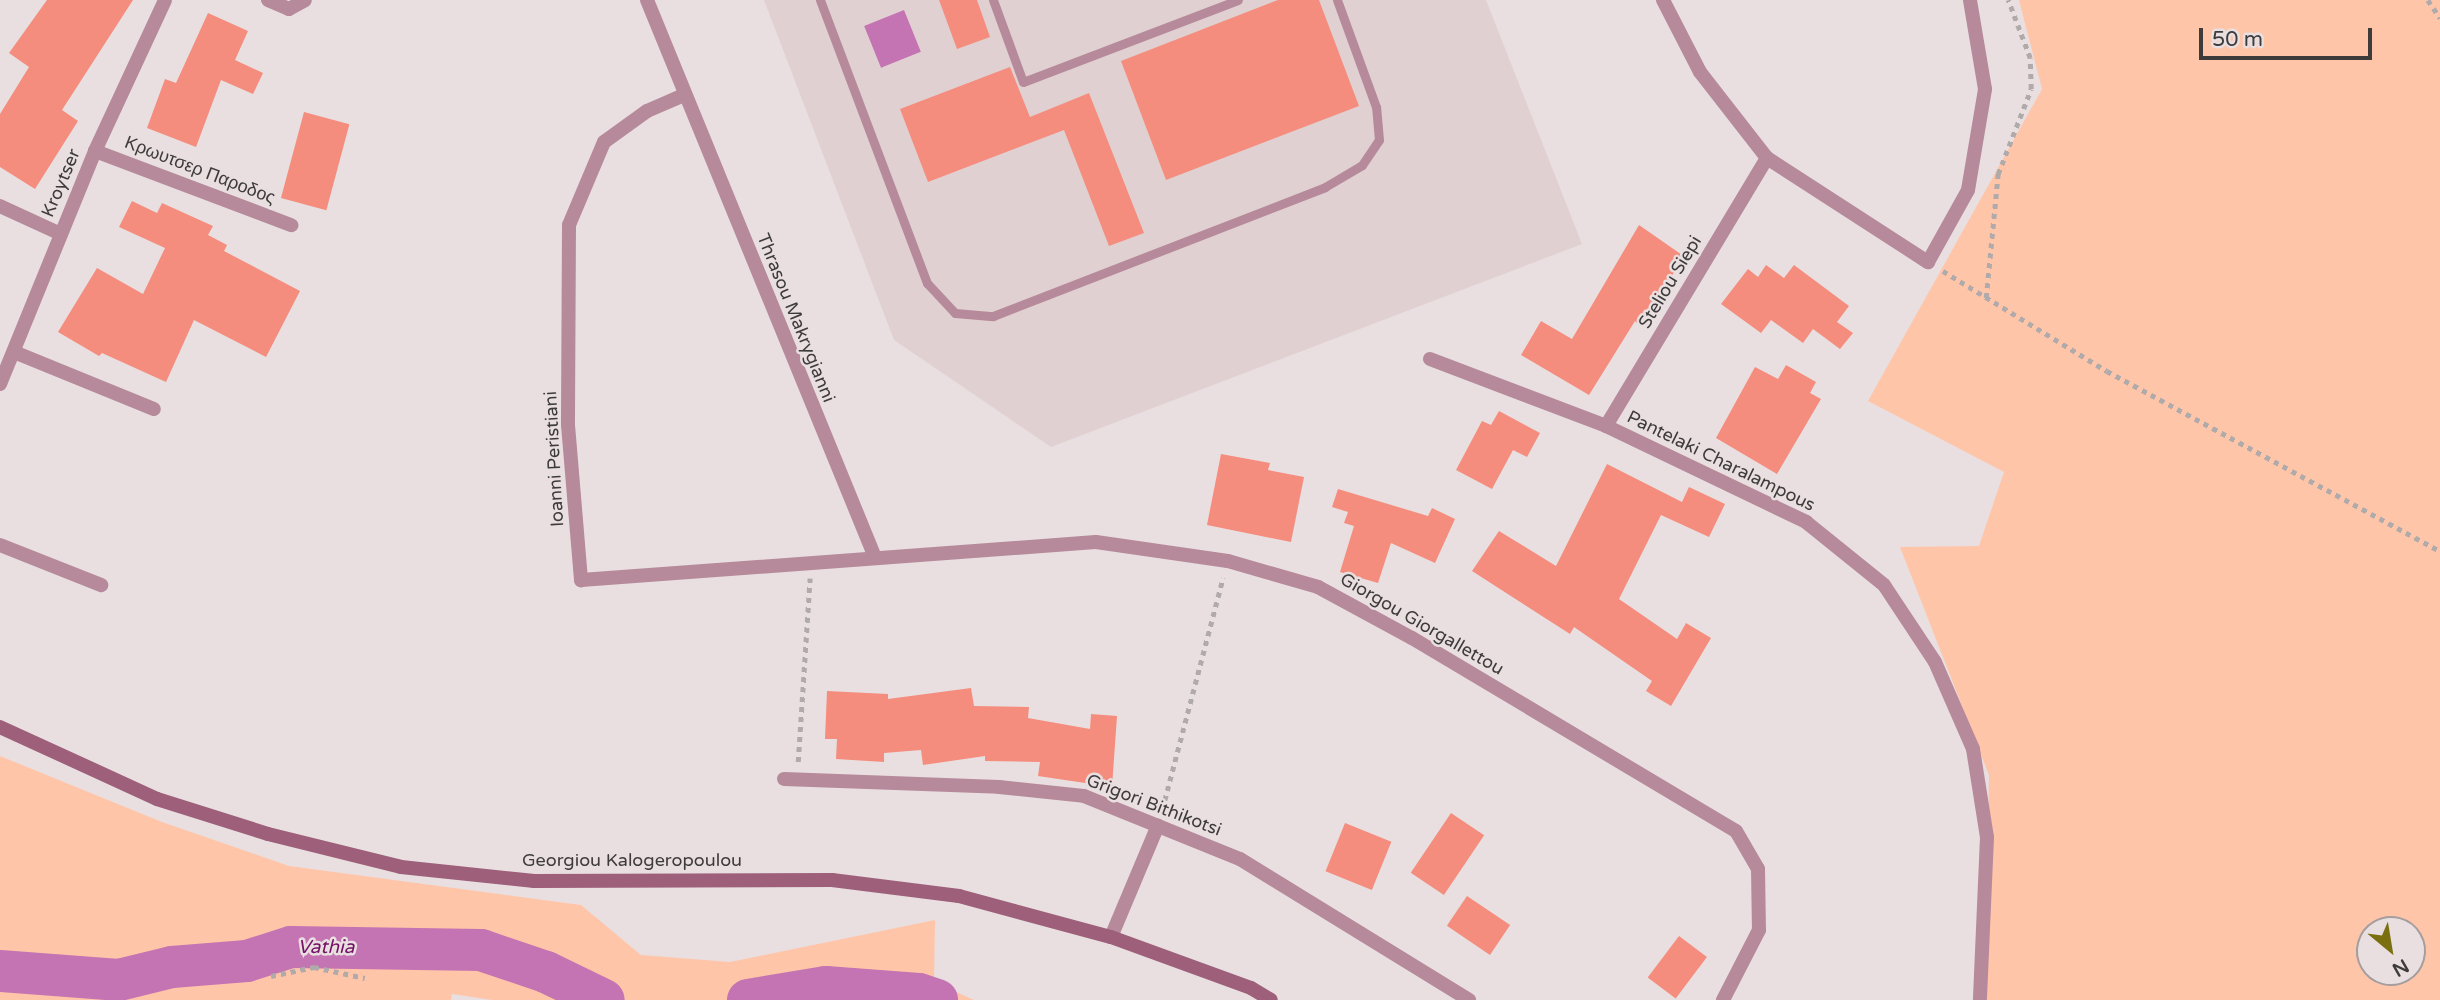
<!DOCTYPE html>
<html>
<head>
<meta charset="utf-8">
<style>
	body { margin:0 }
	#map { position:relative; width:2440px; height:1000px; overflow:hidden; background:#e9dfe0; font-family:"Varela Round",sans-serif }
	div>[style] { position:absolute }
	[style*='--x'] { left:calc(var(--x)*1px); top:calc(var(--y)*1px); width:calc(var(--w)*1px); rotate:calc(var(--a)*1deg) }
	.built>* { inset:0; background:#e1d0d1 }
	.green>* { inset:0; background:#ffc5a9 }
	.water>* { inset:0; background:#c474b3; transform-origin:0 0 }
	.river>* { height:42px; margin:-21px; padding:0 21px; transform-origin:21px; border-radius:21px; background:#c474b3 }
	.building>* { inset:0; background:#f48d7d; transform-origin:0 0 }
	.path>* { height:4.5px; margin-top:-2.25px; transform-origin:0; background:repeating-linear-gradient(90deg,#b1aaaa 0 5px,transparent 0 10px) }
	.lane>* { height:9px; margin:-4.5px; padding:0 4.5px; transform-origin:4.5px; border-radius:4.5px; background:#b68a9b }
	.street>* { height:14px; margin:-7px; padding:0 7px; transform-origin:7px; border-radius:7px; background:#b68a9b }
	.secondary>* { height:14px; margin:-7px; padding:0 7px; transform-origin:7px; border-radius:7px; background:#9d5f79 }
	span { translate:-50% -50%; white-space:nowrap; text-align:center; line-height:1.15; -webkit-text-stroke:5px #e9dfe0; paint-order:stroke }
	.street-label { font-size:18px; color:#3e3b3b }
	.water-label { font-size:19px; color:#741165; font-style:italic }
	.north { position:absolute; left:2356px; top:916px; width:70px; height:70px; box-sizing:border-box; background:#e9dfe0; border:2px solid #a59d9e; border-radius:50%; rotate:150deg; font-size:19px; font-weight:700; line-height:28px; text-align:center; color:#3e3b3b }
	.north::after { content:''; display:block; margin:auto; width:24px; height:32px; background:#7a700f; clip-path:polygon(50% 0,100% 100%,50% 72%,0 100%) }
	.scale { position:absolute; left:2199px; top:28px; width:173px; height:32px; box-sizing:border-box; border:4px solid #3e3b3b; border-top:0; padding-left:9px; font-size:21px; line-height:24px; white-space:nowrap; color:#3e3b3b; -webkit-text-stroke:5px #e9dfe0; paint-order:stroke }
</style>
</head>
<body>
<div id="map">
	<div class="built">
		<div style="clip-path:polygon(764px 0,1486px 0,1582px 244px,1051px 447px,894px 340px)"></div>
	</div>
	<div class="green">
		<div style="clip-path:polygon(evenodd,2019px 0,2440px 0,2440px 1000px,1986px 1000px,1989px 775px,1900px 547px,1979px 546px,2004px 472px,1868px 401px,2042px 89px,2019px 0,2370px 930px,2412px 930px,2412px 972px,2370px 972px,2370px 930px)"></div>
		<div style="clip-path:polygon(0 756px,162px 822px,289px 866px,581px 905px,641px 955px,730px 962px,935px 920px,934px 982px,974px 1000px,492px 1000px,452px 994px,451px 1000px,0 1000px)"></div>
	</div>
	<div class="water">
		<div style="left:904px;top:10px;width:45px;height:43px;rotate:68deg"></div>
	</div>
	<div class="river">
		<div style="--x:0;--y:971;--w:119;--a:4.3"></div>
		<div style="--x:119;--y:980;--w:55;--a:-13.8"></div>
		<div style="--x:172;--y:967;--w:75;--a:-4.6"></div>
		<div style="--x:247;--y:961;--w:46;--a:-17.7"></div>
		<div style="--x:291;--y:947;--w:190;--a:0.9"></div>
		<div style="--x:481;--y:950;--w:69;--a:18.7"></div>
		<div style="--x:546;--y:972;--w:64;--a:25.8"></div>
		<div style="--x:748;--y:1000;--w:79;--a:-9.5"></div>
		<div style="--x:826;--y:987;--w:93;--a:4.3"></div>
		<div style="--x:919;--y:994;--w:19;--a:18"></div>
	</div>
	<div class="building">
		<div style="clip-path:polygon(47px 0,133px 0,62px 110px,78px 121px,35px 189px,0 167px,0 114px,29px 67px,9px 53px)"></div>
		<div style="clip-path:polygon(939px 0,977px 0,990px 37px,957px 49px)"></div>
		<div style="clip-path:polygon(1278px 0,1319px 0,1359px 106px,1166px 180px,1121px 61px)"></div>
		<div style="clip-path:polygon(208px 13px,248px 31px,235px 60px,263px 73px,253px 94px,221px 80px,196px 147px,147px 128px,165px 79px,176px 83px)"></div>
		<div style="clip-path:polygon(1010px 67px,1030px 117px,1089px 93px,1144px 233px,1109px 246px,1064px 130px,928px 182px,900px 109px)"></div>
		<div style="left:304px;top:112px;width:47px;height:89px;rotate:15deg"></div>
		<div style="clip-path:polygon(132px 201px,157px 213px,162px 203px,213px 226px,208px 235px,227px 245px,224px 251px,300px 291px,266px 357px,194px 320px,166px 382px,102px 353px,99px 356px,58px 332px,97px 268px,143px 294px,165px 248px,119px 227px)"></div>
		<div style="clip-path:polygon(1639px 225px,1685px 257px,1638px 324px,1635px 321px,1589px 395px,1521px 355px,1541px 321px,1572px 339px)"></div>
		<div style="clip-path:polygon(1766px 265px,1784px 278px,1794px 265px,1849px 306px,1837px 322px,1853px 333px,1840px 349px,1813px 329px,1803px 343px,1771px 320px,1761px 333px,1721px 304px,1748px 269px,1758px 277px)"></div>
		<div style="clip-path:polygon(1786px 365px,1816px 382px,1810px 393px,1821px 399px,1777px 474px,1716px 438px,1755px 367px,1778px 379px)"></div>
		<div style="clip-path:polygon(1499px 411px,1540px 433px,1527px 457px,1513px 450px,1492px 489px,1456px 470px,1482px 421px,1491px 425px)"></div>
		<div style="clip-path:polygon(1221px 454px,1270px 463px,1268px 470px,1304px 477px,1291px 542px,1207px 525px)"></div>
		<div style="clip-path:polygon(1607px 464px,1682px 502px,1689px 487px,1725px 504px,1709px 537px,1661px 515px,1619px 599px,1677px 639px,1686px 623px,1711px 638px,1671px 706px,1646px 691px,1652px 681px,1574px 627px,1570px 634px,1472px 571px,1499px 531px,1556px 566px)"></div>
		<div style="clip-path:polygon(1338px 489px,1428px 516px,1432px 508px,1455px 519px,1435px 563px,1391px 543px,1378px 583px,1340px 572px,1354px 526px,1344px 523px,1348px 512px,1332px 507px)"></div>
		<div style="clip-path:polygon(971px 688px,974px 706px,1029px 707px,1028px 718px,1090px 729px,1091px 714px,1117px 716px,1112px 787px,1038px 776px,1040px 762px,985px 761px,985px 756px,923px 765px,921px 750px,884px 753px,884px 762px,836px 759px,837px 739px,825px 739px,827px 691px,888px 694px,888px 699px)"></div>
		<div style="left:1451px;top:813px;width:40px;height:72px;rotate:34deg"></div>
		<div style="left:1345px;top:823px;width:50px;height:52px;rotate:22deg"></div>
		<div style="left:1467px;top:896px;width:52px;height:36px;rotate:34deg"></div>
		<div style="left:1679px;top:936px;width:35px;height:52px;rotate:37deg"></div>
	</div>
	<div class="path">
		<div style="--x:2428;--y:0;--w:22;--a:56"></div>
		<div style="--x:1943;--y:271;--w:192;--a:31.4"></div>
		<div style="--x:2107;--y:371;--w:379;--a:28.4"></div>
		<div style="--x:1986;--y:298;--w:125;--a:-84.5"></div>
		<div style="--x:1998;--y:174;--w:91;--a:-68.8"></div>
		<div style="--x:2031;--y:89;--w:31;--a:-92"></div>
		<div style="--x:2030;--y:58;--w:62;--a:-110.8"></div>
		<div style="--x:798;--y:762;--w:184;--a:-86.3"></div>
		<div style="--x:1162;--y:810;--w:240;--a:-75.3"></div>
		<div style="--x:271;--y:976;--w:44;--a:-11.8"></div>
		<div style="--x:314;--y:967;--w:52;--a:12.2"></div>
	</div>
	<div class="lane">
		<div style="--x:820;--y:0;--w:303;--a:69.3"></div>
		<div style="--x:927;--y:283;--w:41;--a:47"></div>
		<div style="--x:955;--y:313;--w:38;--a:5"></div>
		<div style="--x:993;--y:316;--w:356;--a:-21.2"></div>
		<div style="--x:1325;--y:187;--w:43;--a:-30.7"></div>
		<div style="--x:1362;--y:165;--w:30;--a:-56"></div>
		<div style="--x:1379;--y:140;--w:33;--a:-95"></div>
		<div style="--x:1376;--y:107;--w:114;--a:-110"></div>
		<div style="--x:993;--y:0;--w:87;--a:69.9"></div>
		<div style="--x:1023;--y:82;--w:230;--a:-20.9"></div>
	</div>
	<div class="street">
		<div style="--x:268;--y:0;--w:23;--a:23"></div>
		<div style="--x:289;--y:9;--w:18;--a:-29"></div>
		<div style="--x:647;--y:0;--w:600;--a:67.75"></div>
		<div style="--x:1663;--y:0;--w:81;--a:62.8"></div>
		<div style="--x:1700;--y:72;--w:109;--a:52.1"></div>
		<div style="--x:1767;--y:158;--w:192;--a:32.9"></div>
		<div style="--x:1928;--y:262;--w:82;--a:-60.9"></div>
		<div style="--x:1968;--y:190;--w:102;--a:-80.4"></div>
		<div style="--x:1985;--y:89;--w:90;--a:-99.6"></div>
		<div style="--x:684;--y:95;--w:40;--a:156.6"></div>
		<div style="--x:647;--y:111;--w:53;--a:144.2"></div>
		<div style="--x:604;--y:142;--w:90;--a:112.9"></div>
		<div style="--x:569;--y:225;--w:200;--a:90.3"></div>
		<div style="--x:568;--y:425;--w:156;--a:85.2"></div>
		<div style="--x:581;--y:580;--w:516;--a:-4.22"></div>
		<div style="--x:1096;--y:542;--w:133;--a:8.2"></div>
		<div style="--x:1228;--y:561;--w:94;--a:16.1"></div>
		<div style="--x:1318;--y:587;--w:107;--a:28.5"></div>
		<div style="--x:1412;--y:638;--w:377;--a:30.8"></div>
		<div style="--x:1736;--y:831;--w:44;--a:59.9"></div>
		<div style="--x:1758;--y:869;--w:61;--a:89.1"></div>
		<div style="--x:1759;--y:930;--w:79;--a:117.2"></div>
		<div style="--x:95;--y:151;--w:210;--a:20.7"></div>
		<div style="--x:0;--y:206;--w:67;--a:24.7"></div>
		<div style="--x:14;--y:352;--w:151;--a:22.2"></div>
		<div style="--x:1430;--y:359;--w:188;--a:20.8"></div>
		<div style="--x:1606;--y:426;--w:222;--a:25.6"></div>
		<div style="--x:1806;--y:522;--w:100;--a:38.9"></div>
		<div style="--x:1884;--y:585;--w:92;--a:56.5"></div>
		<div style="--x:1935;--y:662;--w:95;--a:66.4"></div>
		<div style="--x:1973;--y:749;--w:89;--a:81"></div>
		<div style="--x:1987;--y:837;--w:163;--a:92.5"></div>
		<div style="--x:0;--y:384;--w:252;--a:-67.8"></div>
		<div style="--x:95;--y:151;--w:166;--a:-65.1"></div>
		<div style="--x:1606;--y:426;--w:313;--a:-59"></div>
		<div style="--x:0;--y:545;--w:109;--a:21.6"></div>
		<div style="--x:784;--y:779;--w:215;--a:2.1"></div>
		<div style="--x:999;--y:787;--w:85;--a:6"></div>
		<div style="--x:1084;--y:796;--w:168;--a:22"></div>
		<div style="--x:1240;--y:859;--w:269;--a:31.6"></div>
		<div style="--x:1111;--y:937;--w:121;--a:-67.2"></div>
	</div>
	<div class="secondary">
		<div style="--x:0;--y:727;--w:173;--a:24.6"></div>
		<div style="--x:157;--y:799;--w:116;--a:17.5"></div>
		<div style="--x:268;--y:834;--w:137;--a:13.9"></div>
		<div style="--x:401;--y:867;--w:134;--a:6"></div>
		<div style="--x:534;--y:881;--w:298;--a:-0.2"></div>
		<div style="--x:832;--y:880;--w:128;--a:7.2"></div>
		<div style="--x:959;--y:896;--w:157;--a:15.1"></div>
		<div style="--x:1111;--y:937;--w:149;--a:20"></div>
		<div style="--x:1251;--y:988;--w:23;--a:31"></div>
	</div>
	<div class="street-label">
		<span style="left:200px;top:170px;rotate:21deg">Κρωυτσερ Παροδος</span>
		<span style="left:61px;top:183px;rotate:-67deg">Kroytser</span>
		<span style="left:1670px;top:282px;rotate:-59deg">Steliou Siepi</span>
		<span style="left:796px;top:318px;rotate:68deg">Thrasou Makrygianni</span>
		<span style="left:554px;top:459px;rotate:-93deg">Ioanni Peristiani</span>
		<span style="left:1721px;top:461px;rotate:26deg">Pantelaki Charalampous</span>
		<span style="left:1422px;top:624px;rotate:30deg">Giorgou Giorgallettou</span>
		<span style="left:1154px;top:805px;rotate:21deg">Grigori Bithikotsi</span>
		<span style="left:632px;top:860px">Georgiou Kalogeropoulou</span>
	</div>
	<div class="water-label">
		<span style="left:326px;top:948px">Vathia</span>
	</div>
	<div class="north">N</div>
	<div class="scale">50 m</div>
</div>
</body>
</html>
